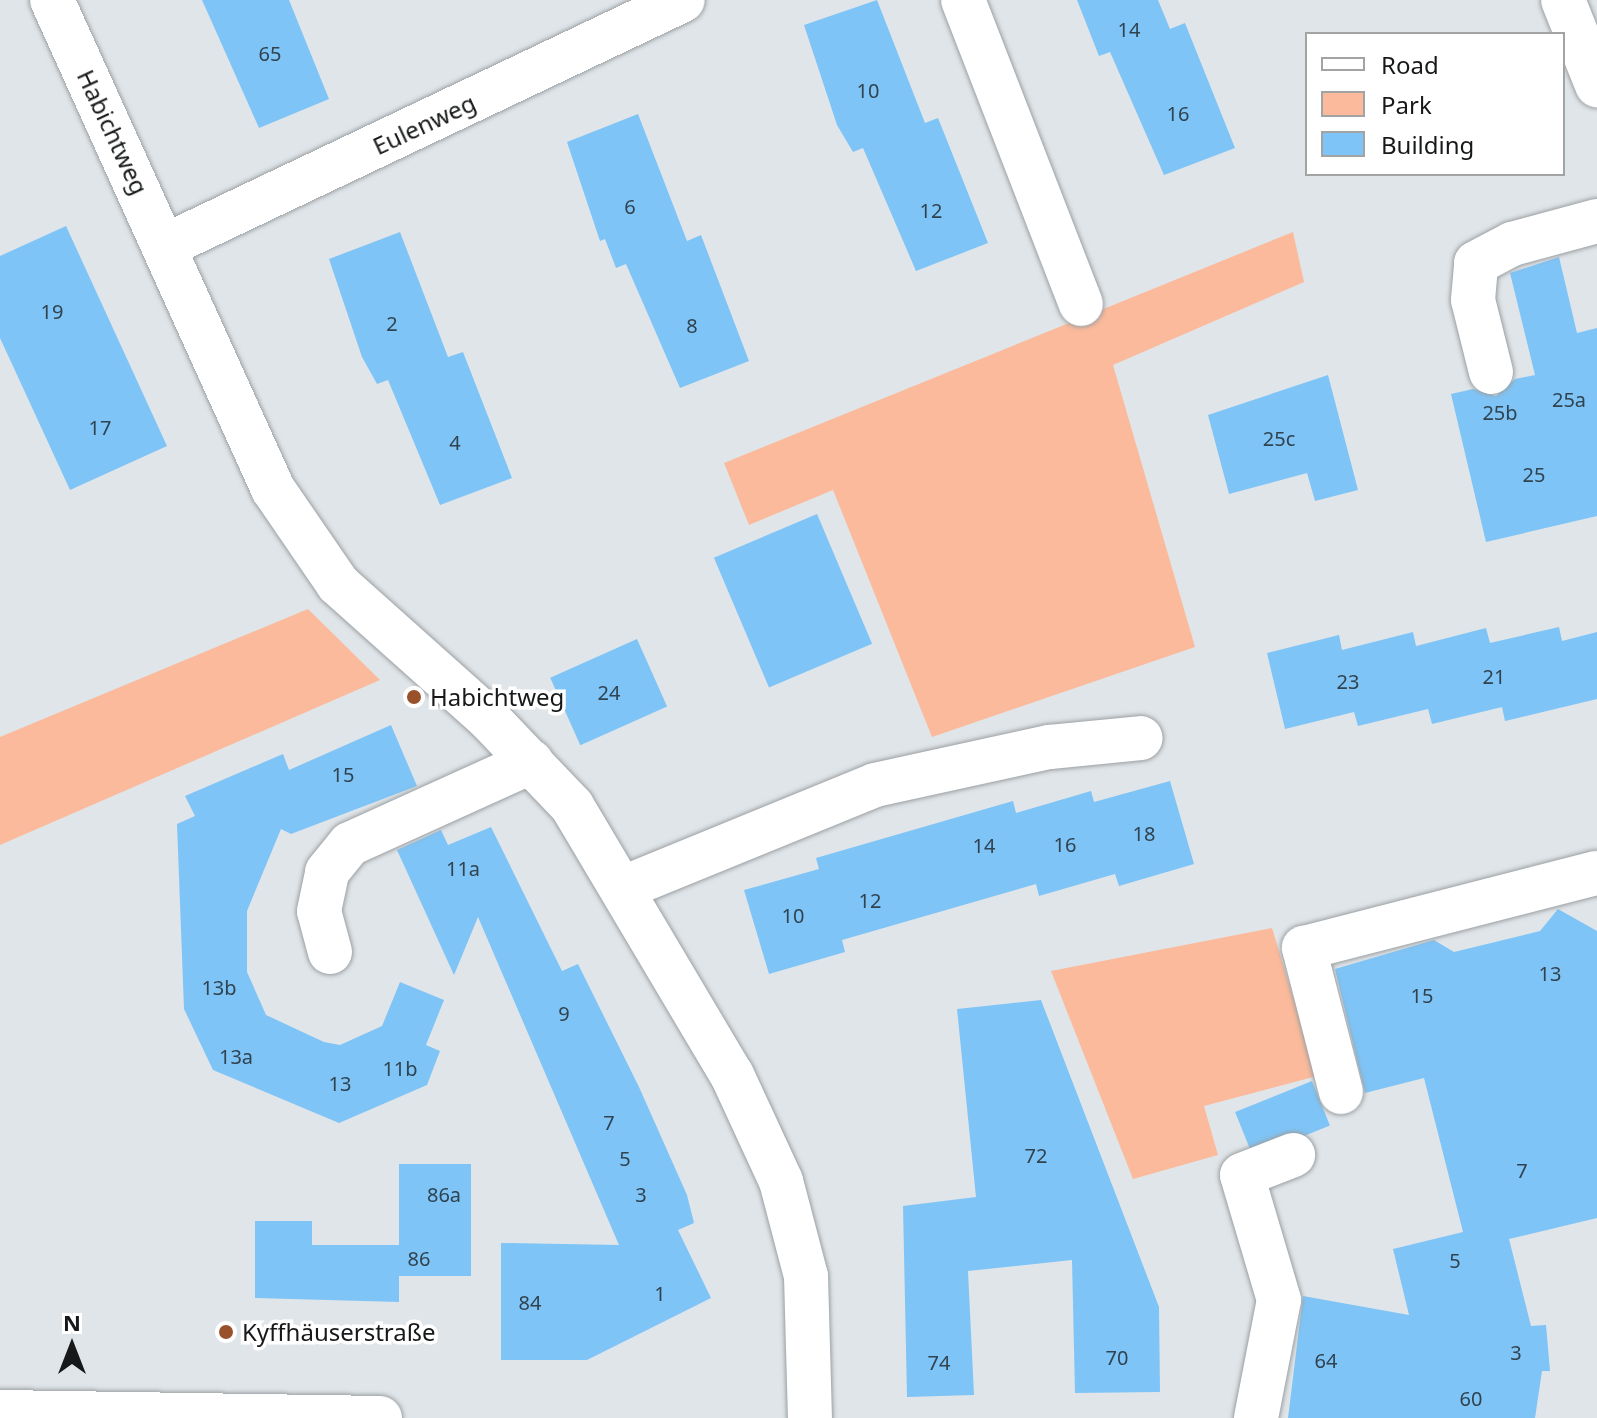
<!DOCTYPE html>
<html>
<head>
<meta charset="utf-8">
<style>
	body { margin:0 }
	#map { position:relative; width:1597px; height:1418px; overflow:hidden; background:#e0e5e9; font-family:"Noto Sans",sans-serif }
	div>[style] { position:absolute }
	[style*='--x'] { left:calc(var(--x)*1px); top:calc(var(--y)*1px); width:calc(var(--w)*1px); rotate:calc(var(--a)*1deg) }
	.green>* { inset:0; background:#fbba9b }
	.building>* { inset:0; background:#7fc4f6; transform-origin:0 0 }
	.roads { filter:drop-shadow(0 0 2px #9ba0a3) drop-shadow(0 0 2px #9ba0a3) }
	.minor>* { height:44px; margin:-22px; padding:0 22px; transform-origin:22px; border-radius:22px; background:#fff }
	.dots>* { width:22px; height:22px; translate:-50% -50%; box-sizing:border-box; border:4px solid #fff; border-radius:50% }
	span { translate:-50% -50%; white-space:nowrap; text-align:center; line-height:1.15; -webkit-text-stroke:7px #fff; paint-order:stroke }
	.number-label { font-size:20px; color:#304350 }
	.number-label span { -webkit-text-stroke-width:0 }
	.street-label { font-size:24px; color:#161819 }
	.poi-label { font-size:24px; color:#161819 }
	.left { translate:0 -50%; text-align:left }
	.legend { position:absolute; left:1305px; top:32px; width:260px; height:144px; box-sizing:border-box; background:#fff; border:2px solid #a2a3a3; margin:0; padding:10px 14px; list-style:none; font-size:24px; color:#161819 }
	.legend li { display:flex; align-items:center; gap:16px; height:40px }
	.legend b { width:40px; border:2px solid #a2a3a3 }
	.north { position:absolute; left:32px; top:1306px; width:80px; height:80px; -webkit-text-stroke:6px #fff; paint-order:stroke; rotate:0deg; font-size:22px; font-weight:700; line-height:32px; text-align:center; color:#161819 }
	.north::after { content:''; display:block; margin:auto; width:28px; height:36px; background:#161819; clip-path:polygon(50% 0,100% 100%,50% 72%,0 100%) }
</style>
</head>
<body>
<div id="map">
	<div class="green">
		<div style="clip-path:polygon(1293px 232px,1304px 282px,1113px 365px,1195px 647px,932px 737px,833px 490px,749px 525px,724px 463px)"></div>
		<div style="clip-path:polygon(308px 609px,380px 680px,0 845px,0 737px)"></div>
		<div style="clip-path:polygon(1272px 928px,1317px 1076px,1204px 1106px,1218px 1155px,1133px 1179px,1051px 971px)"></div>
	</div>
	<div class="building">
		<div style="clip-path:polygon(202px 0,289px 0,329px 99px,259px 128px)"></div>
		<div style="clip-path:polygon(877px 0,925px 123px,938px 118px,988px 243px,916px 271px,863px 148px,853px 152px,837px 125px,804px 25px)"></div>
		<div style="clip-path:polygon(1077px 0,1158px 0,1170px 29px,1185px 23px,1235px 148px,1164px 175px,1110px 52px,1099px 56px)"></div>
		<div style="clip-path:polygon(638px 114px,687px 241px,701px 235px,749px 361px,680px 388px,626px 264px,616px 268px,605px 239px,600px 241px,567px 142px)"></div>
		<div style="clip-path:polygon(66px 226px,167px 446px,70px 490px,0 338px,0 256px)"></div>
		<div style="clip-path:polygon(400px 232px,448px 357px,463px 352px,512px 478px,440px 505px,388px 380px,377px 384px,362px 357px,329px 259px)"></div>
		<div style="clip-path:polygon(1559px 257px,1577px 333px,1597px 328px,1597px 516px,1486px 542px,1451px 394px,1473px 389px,1496px 396px,1515px 379px,1535px 375px,1510px 273px)"></div>
		<div style="clip-path:polygon(1328px 375px,1358px 490px,1315px 501px,1307px 473px,1229px 494px,1208px 415px)"></div>
		<div style="left:817px;top:514px;width:141px;height:112px;rotate:67deg"></div>
		<div style="clip-path:polygon(1559px 627px,1562px 641px,1597px 632px,1597px 699px,1505px 721px,1502px 707px,1432px 724px,1428px 709px,1358px 726px,1354px 712px,1285px 729px,1267px 653px,1339px 635px,1342px 650px,1413px 632px,1416px 646px,1486px 628px,1490px 643px)"></div>
		<div style="left:637px;top:639px;width:74px;height:95px;rotate:66deg"></div>
		<div style="clip-path:polygon(391px 725px,417px 786px,291px 834px,281px 829px,247px 911px,247px 972px,266px 1015px,324px 1042px,340px 1045px,382px 1026px,400px 982px,444px 1000px,426px 1045px,440px 1051px,427px 1085px,339px 1123px,213px 1070px,184px 1009px,177px 824px,195px 816px,185px 796px,283px 754px,289px 770px)"></div>
		<div style="clip-path:polygon(1170px 781px,1194px 864px,1119px 886px,1115px 874px,1039px 896px,1036px 884px,842px 940px,845px 952px,769px 974px,744px 890px,819px 869px,816px 858px,1013px 801px,1016px 813px,1091px 791px,1094px 802px)"></div>
		<div style="clip-path:polygon(491px 827px,562px 971px,578px 964px,639px 1087px,687px 1195px,694px 1223px,678px 1230px,711px 1298px,587px 1360px,501px 1360px,501px 1243px,619px 1245px,478px 917px,454px 975px,397px 850px,441px 830px,448px 845px)"></div>
		<div style="clip-path:polygon(1558px 909px,1597px 931px,1597px 1218px,1509px 1239px,1531px 1326px,1546px 1325px,1550px 1371px,1542px 1371px,1535px 1418px,1288px 1418px,1303px 1296px,1409px 1315px,1393px 1249px,1463px 1232px,1424px 1078px,1365px 1093px,1335px 969px,1434px 940px,1454px 952px,1540px 931px)"></div>
		<div style="clip-path:polygon(1041px 1000px,1159px 1307px,1160px 1392px,1075px 1393px,1072px 1260px,968px 1271px,974px 1395px,907px 1397px,903px 1206px,976px 1197px,957px 1009px)"></div>
		<div style="left:1312px;top:1081px;width:48px;height:83px;rotate:68deg"></div>
		<div style="clip-path:polygon(399px 1164px,471px 1164px,471px 1276px,399px 1276px,399px 1302px,255px 1298px,255px 1221px,312px 1221px,312px 1245px,399px 1245px)"></div>
	</div>
	<div class="roads">
		<div class="minor">
			<div style="--x:52;--y:0;--w:537;--a:65.68"></div>
			<div style="--x:273;--y:489;--w:115;--a:55.6"></div>
			<div style="--x:338;--y:584;--w:200;--a:41.8"></div>
			<div style="--x:487;--y:717;--w:123;--a:46.3"></div>
			<div style="--x:572;--y:806;--w:313;--a:59.3"></div>
			<div style="--x:732;--y:1075;--w:117;--a:65.2"></div>
			<div style="--x:781;--y:1181;--w:98;--a:75.3"></div>
			<div style="--x:806;--y:1276;--w:142;--a:88.4"></div>
			<div style="--x:963;--y:0;--w:326;--a:68.8"></div>
			<div style="--x:1563;--y:0;--w:92;--a:68.2"></div>
			<div style="--x:165;--y:246;--w:573;--a:-25.4"></div>
			<div style="--x:1491;--y:372;--w:74;--a:-104"></div>
			<div style="--x:1473;--y:300;--w:37;--a:-85"></div>
			<div style="--x:1476;--y:263;--w:41;--a:-27.8"></div>
			<div style="--x:1512;--y:244;--w:88;--a:-15.1"></div>
			<div style="--x:623;--y:888;--w:272;--a:-22.2"></div>
			<div style="--x:875;--y:785;--w:179;--a:-12.3"></div>
			<div style="--x:1050;--y:747;--w:91;--a:-5.6"></div>
			<div style="--x:330;--y:952;--w:42;--a:-105"></div>
			<div style="--x:319;--y:911;--w:40;--a:-78"></div>
			<div style="--x:327;--y:872;--w:36;--a:-51"></div>
			<div style="--x:350;--y:844;--w:199;--a:-24.4"></div>
			<div style="--x:1341;--y:1092;--w:149;--a:-104.4"></div>
			<div style="--x:1304;--y:948;--w:302;--a:-14.4"></div>
			<div style="--x:0;--y:1412;--w:380;--a:0.9"></div>
			<div style="--x:1256;--y:1418;--w:120;--a:-79"></div>
			<div style="--x:1279;--y:1300;--w:130;--a:-106.5"></div>
			<div style="--x:1242;--y:1175;--w:55;--a:-21.4"></div>
		</div>
	</div>
	<div class="dots">
		<div style="left:414px;top:697px;background:#98512a"></div>
		<div style="left:226px;top:1332px;background:#98512a"></div>
	</div>
	<div class="number-label">
		<span style="left:1129px;top:29px">14</span>
		<span style="left:270px;top:53px">65</span>
		<span style="left:868px;top:90px">10</span>
		<span style="left:1178px;top:113px">16</span>
		<span style="left:630px;top:206px">6</span>
		<span style="left:931px;top:210px">12</span>
		<span style="left:52px;top:311px">19</span>
		<span style="left:392px;top:323px">2</span>
		<span style="left:692px;top:325px">8</span>
		<span style="left:1569px;top:399px">25a</span>
		<span style="left:1500px;top:412px">25b</span>
		<span style="left:100px;top:427px">17</span>
		<span style="left:1279px;top:438px">25c</span>
		<span style="left:455px;top:442px">4</span>
		<span style="left:1534px;top:474px">25</span>
		<span style="left:1494px;top:676px">21</span>
		<span style="left:1348px;top:681px">23</span>
		<span style="left:609px;top:692px">24</span>
		<span style="left:343px;top:774px">15</span>
		<span style="left:1144px;top:833px">18</span>
		<span style="left:1065px;top:844px">16</span>
		<span style="left:984px;top:845px">14</span>
		<span style="left:463px;top:868px">11a</span>
		<span style="left:870px;top:900px">12</span>
		<span style="left:793px;top:915px">10</span>
		<span style="left:1550px;top:973px">13</span>
		<span style="left:219px;top:987px">13b</span>
		<span style="left:1422px;top:995px">15</span>
		<span style="left:564px;top:1013px">9</span>
		<span style="left:236px;top:1056px">13a</span>
		<span style="left:400px;top:1068px">11b</span>
		<span style="left:340px;top:1083px">13</span>
		<span style="left:609px;top:1122px">7</span>
		<span style="left:1036px;top:1155px">72</span>
		<span style="left:625px;top:1158px">5</span>
		<span style="left:1522px;top:1170px">7</span>
		<span style="left:444px;top:1194px">86a</span>
		<span style="left:641px;top:1194px">3</span>
		<span style="left:419px;top:1258px">86</span>
		<span style="left:1455px;top:1260px">5</span>
		<span style="left:660px;top:1293px">1</span>
		<span style="left:530px;top:1302px">84</span>
		<span style="left:1516px;top:1352px">3</span>
		<span style="left:1117px;top:1357px">70</span>
		<span style="left:1326px;top:1360px">64</span>
		<span style="left:939px;top:1362px">74</span>
		<span style="left:1471px;top:1398px">60</span>
	</div>
	<div class="street-label">
		<span style="left:424px;top:124px;rotate:-25deg">Eulenweg</span>
		<span style="left:113px;top:132px;rotate:65deg">Habichtweg</span>
	</div>
	<div class="poi-label">
		<span class="left" style="left:430px;top:697px">Habichtweg</span>
		<span class="left" style="left:242px;top:1332px">Kyffhäuserstraße</span>
	</div>
	<ul class="legend">
	<li><b style="height:10px;background:#fff"></b>Road</li>
	<li><b style="height:22px;background:#fbba9b"></b>Park</li>
	<li><b style="height:22px;background:#7fc4f6"></b>Building</li>
	</ul>
	<div class="north">N</div>
</div>
</body>
</html>
